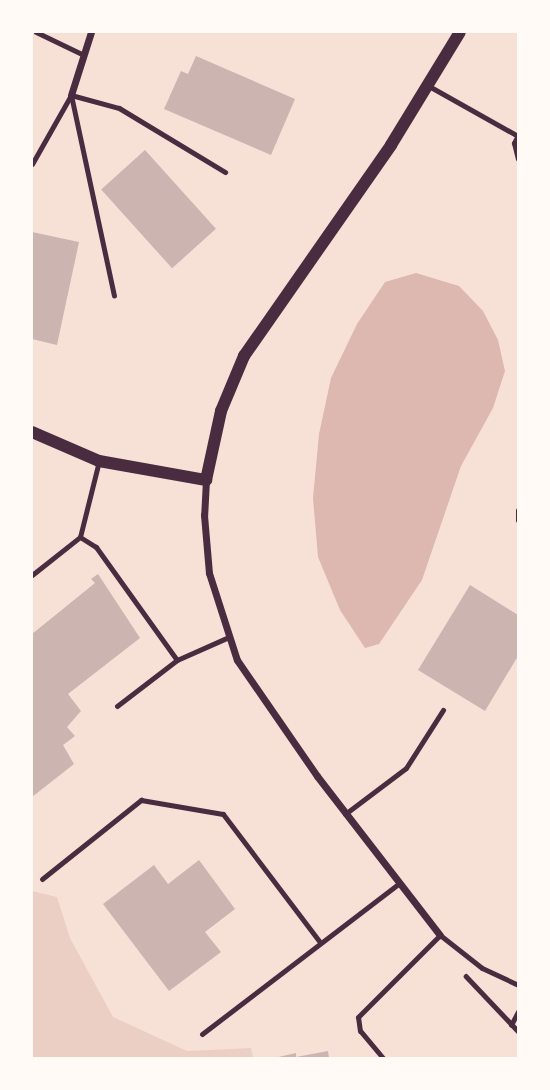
<!DOCTYPE html>
<html>
<head>
<meta charset="utf-8">
<style>
	body { margin:0 }
	#map { position:relative; width:550px; height:1090px; overflow:hidden; background:#f7e1d7; font-family:"Alegreya Sans",sans-serif }
	div>[style] { position:absolute }
	[style*='--x'] { left:calc(var(--x)*1px); top:calc(var(--y)*1px); width:calc(var(--w)*1px); rotate:calc(var(--a)*1deg) }
	.green>* { inset:0; background:#ebcfc5 }
	.water>* { inset:0; background:#dcb8b0 }
	.building>* { inset:0; background:#ccb4b1; transform-origin:0 0 }
	.path>* { height:4.5px; margin:-2.25px; padding:0 2.25px; transform-origin:2.25px; border-radius:2.25px; background:#4a2c40 }
	.service>* { height:5px; margin:-2.5px; padding:0 2.5px; transform-origin:2.5px; border-radius:2.5px; background:#4a2c40 }
	.minor>* { height:7px; margin:-3.5px; padding:0 3.5px; transform-origin:3.5px; border-radius:3.5px; background:#4a2c40 }
	.tertiary>* { height:12px; margin:-6px; padding:0 6px; transform-origin:6px; border-radius:6px; background:#4a2c40 }
	span { translate:-50% -50%; white-space:nowrap; text-align:center; line-height:1.15; -webkit-text-stroke:6px #fffaf5; paint-order:stroke }
	.frame { position:absolute; inset:0; border:33px solid #fffaf5; pointer-events:none }
</style>
</head>
<body>
<div id="map">
	<div class="green">
		<div style="clip-path:polygon(32px 891px,57px 897px,70px 938px,113px 1017px,187px 1051px,251px 1048px,253px 1058px,32px 1058px)"></div>
	</div>
	<div class="water">
		<div style="clip-path:polygon(416px 273px,459px 286px,483px 311px,498px 340px,505px 371px,493px 408px,461px 466px,422px 580px,379px 644px,365px 648px,340px 610px,318px 557px,313px 498px,319px 434px,331px 378px,357px 324px,385px 282px)"></div>
	</div>
	<div class="building">
		<div style="clip-path:polygon(196px 56px,295px 99px,271px 155px,164px 109px,181px 71px,188px 74px)"></div>
		<div style="left:145px;top:150px;width:106px;height:59px;rotate:48deg"></div>
		<div style="clip-path:polygon(32px 232px,79px 242px,57px 345px,32px 339px)"></div>
		<div style="clip-path:polygon(98px 574px,140px 638px,68px 694px,81px 711px,67px 727px,75px 736px,63px 745px,74px 764px,32px 797px,32px 634px,95px 583px,91px 579px)"></div>
		<div style="clip-path:polygon(470px 585px,518px 615px,518px 656px,485px 711px,418px 670px)"></div>
		<div style="clip-path:polygon(199px 860px,235px 909px,205px 932px,221px 952px,169px 991px,103px 904px,154px 865px,168px 884px)"></div>
		<div style="clip-path:polygon(328px 1051px,329px 1058px,274px 1058px,296px 1053px,296px 1057px)"></div>
	</div>
	<div class="path">
		<div style="--x:466;--y:976;--w:76;--a:46.6"></div>
		<div style="--x:511;--y:1025;--w:15;--a:-62"></div>
	</div>
	<div class="service">
		<div style="--x:36;--y:32;--w:53;--a:25.6"></div>
		<div style="--x:427;--y:85;--w:104;--a:29.3"></div>
		<div style="--x:71;--y:95;--w:205;--a:77.9"></div>
		<div style="--x:71;--y:95;--w:50;--a:15.2"></div>
		<div style="--x:119;--y:108;--w:124;--a:31.1"></div>
		<div style="--x:518;--y:135;--w:9;--a:117"></div>
		<div style="--x:514;--y:143;--w:16;--a:76"></div>
		<div style="--x:32;--y:164;--w:79;--a:-60.5"></div>
		<div style="--x:518;--y:510;--w:10;--a:90"></div>
		<div style="--x:80;--y:537;--w:19;--a:32"></div>
		<div style="--x:96;--y:547;--w:139;--a:54.4"></div>
		<div style="--x:177;--y:660;--w:57;--a:-23.9"></div>
		<div style="--x:32;--y:575;--w:61;--a:-38.4"></div>
		<div style="--x:80;--y:537;--w:78;--a:-76"></div>
		<div style="--x:117;--y:706;--w:76;--a:-37.5"></div>
		<div style="--x:345;--y:814;--w:76;--a:-37"></div>
		<div style="--x:406;--y:768;--w:69;--a:-57.5"></div>
		<div style="--x:42;--y:879;--w:127;--a:-38.6"></div>
		<div style="--x:141;--y:800;--w:83;--a:9.7"></div>
		<div style="--x:223;--y:814;--w:159;--a:52.9"></div>
		<div style="--x:202;--y:1034;--w:247;--a:-37.4"></div>
		<div style="--x:383;--y:1058;--w:35;--a:-130"></div>
		<div style="--x:360;--y:1031;--w:14;--a:-98"></div>
		<div style="--x:358;--y:1017;--w:116;--a:-45"></div>
		<div style="--x:440;--y:935;--w:53;--a:38.2"></div>
		<div style="--x:482;--y:968;--w:40;--a:25"></div>
	</div>
	<div class="minor">
		<div style="--x:71;--y:95;--w:66;--a:-72.4"></div>
		<div style="--x:206;--y:480;--w:35;--a:93"></div>
		<div style="--x:204;--y:515;--w:58;--a:85.1"></div>
		<div style="--x:209;--y:573;--w:91;--a:72.2"></div>
		<div style="--x:237;--y:660;--w:141;--a:55.4"></div>
		<div style="--x:317;--y:776;--w:201;--a:52.3"></div>
	</div>
	<div class="tertiary">
		<div style="--x:32;--y:432;--w:73;--a:23.4"></div>
		<div style="--x:99;--y:461;--w:109;--a:10.1"></div>
		<div style="--x:206;--y:480;--w:71;--a:-77.7"></div>
		<div style="--x:221;--y:411;--w:60;--a:-67.3"></div>
		<div style="--x:244;--y:356;--w:257;--a:-55.1"></div>
		<div style="--x:391;--y:145;--w:132;--a:-58.6"></div>
	</div>
	<div class="frame"></div>
</div>
</body>
</html>
